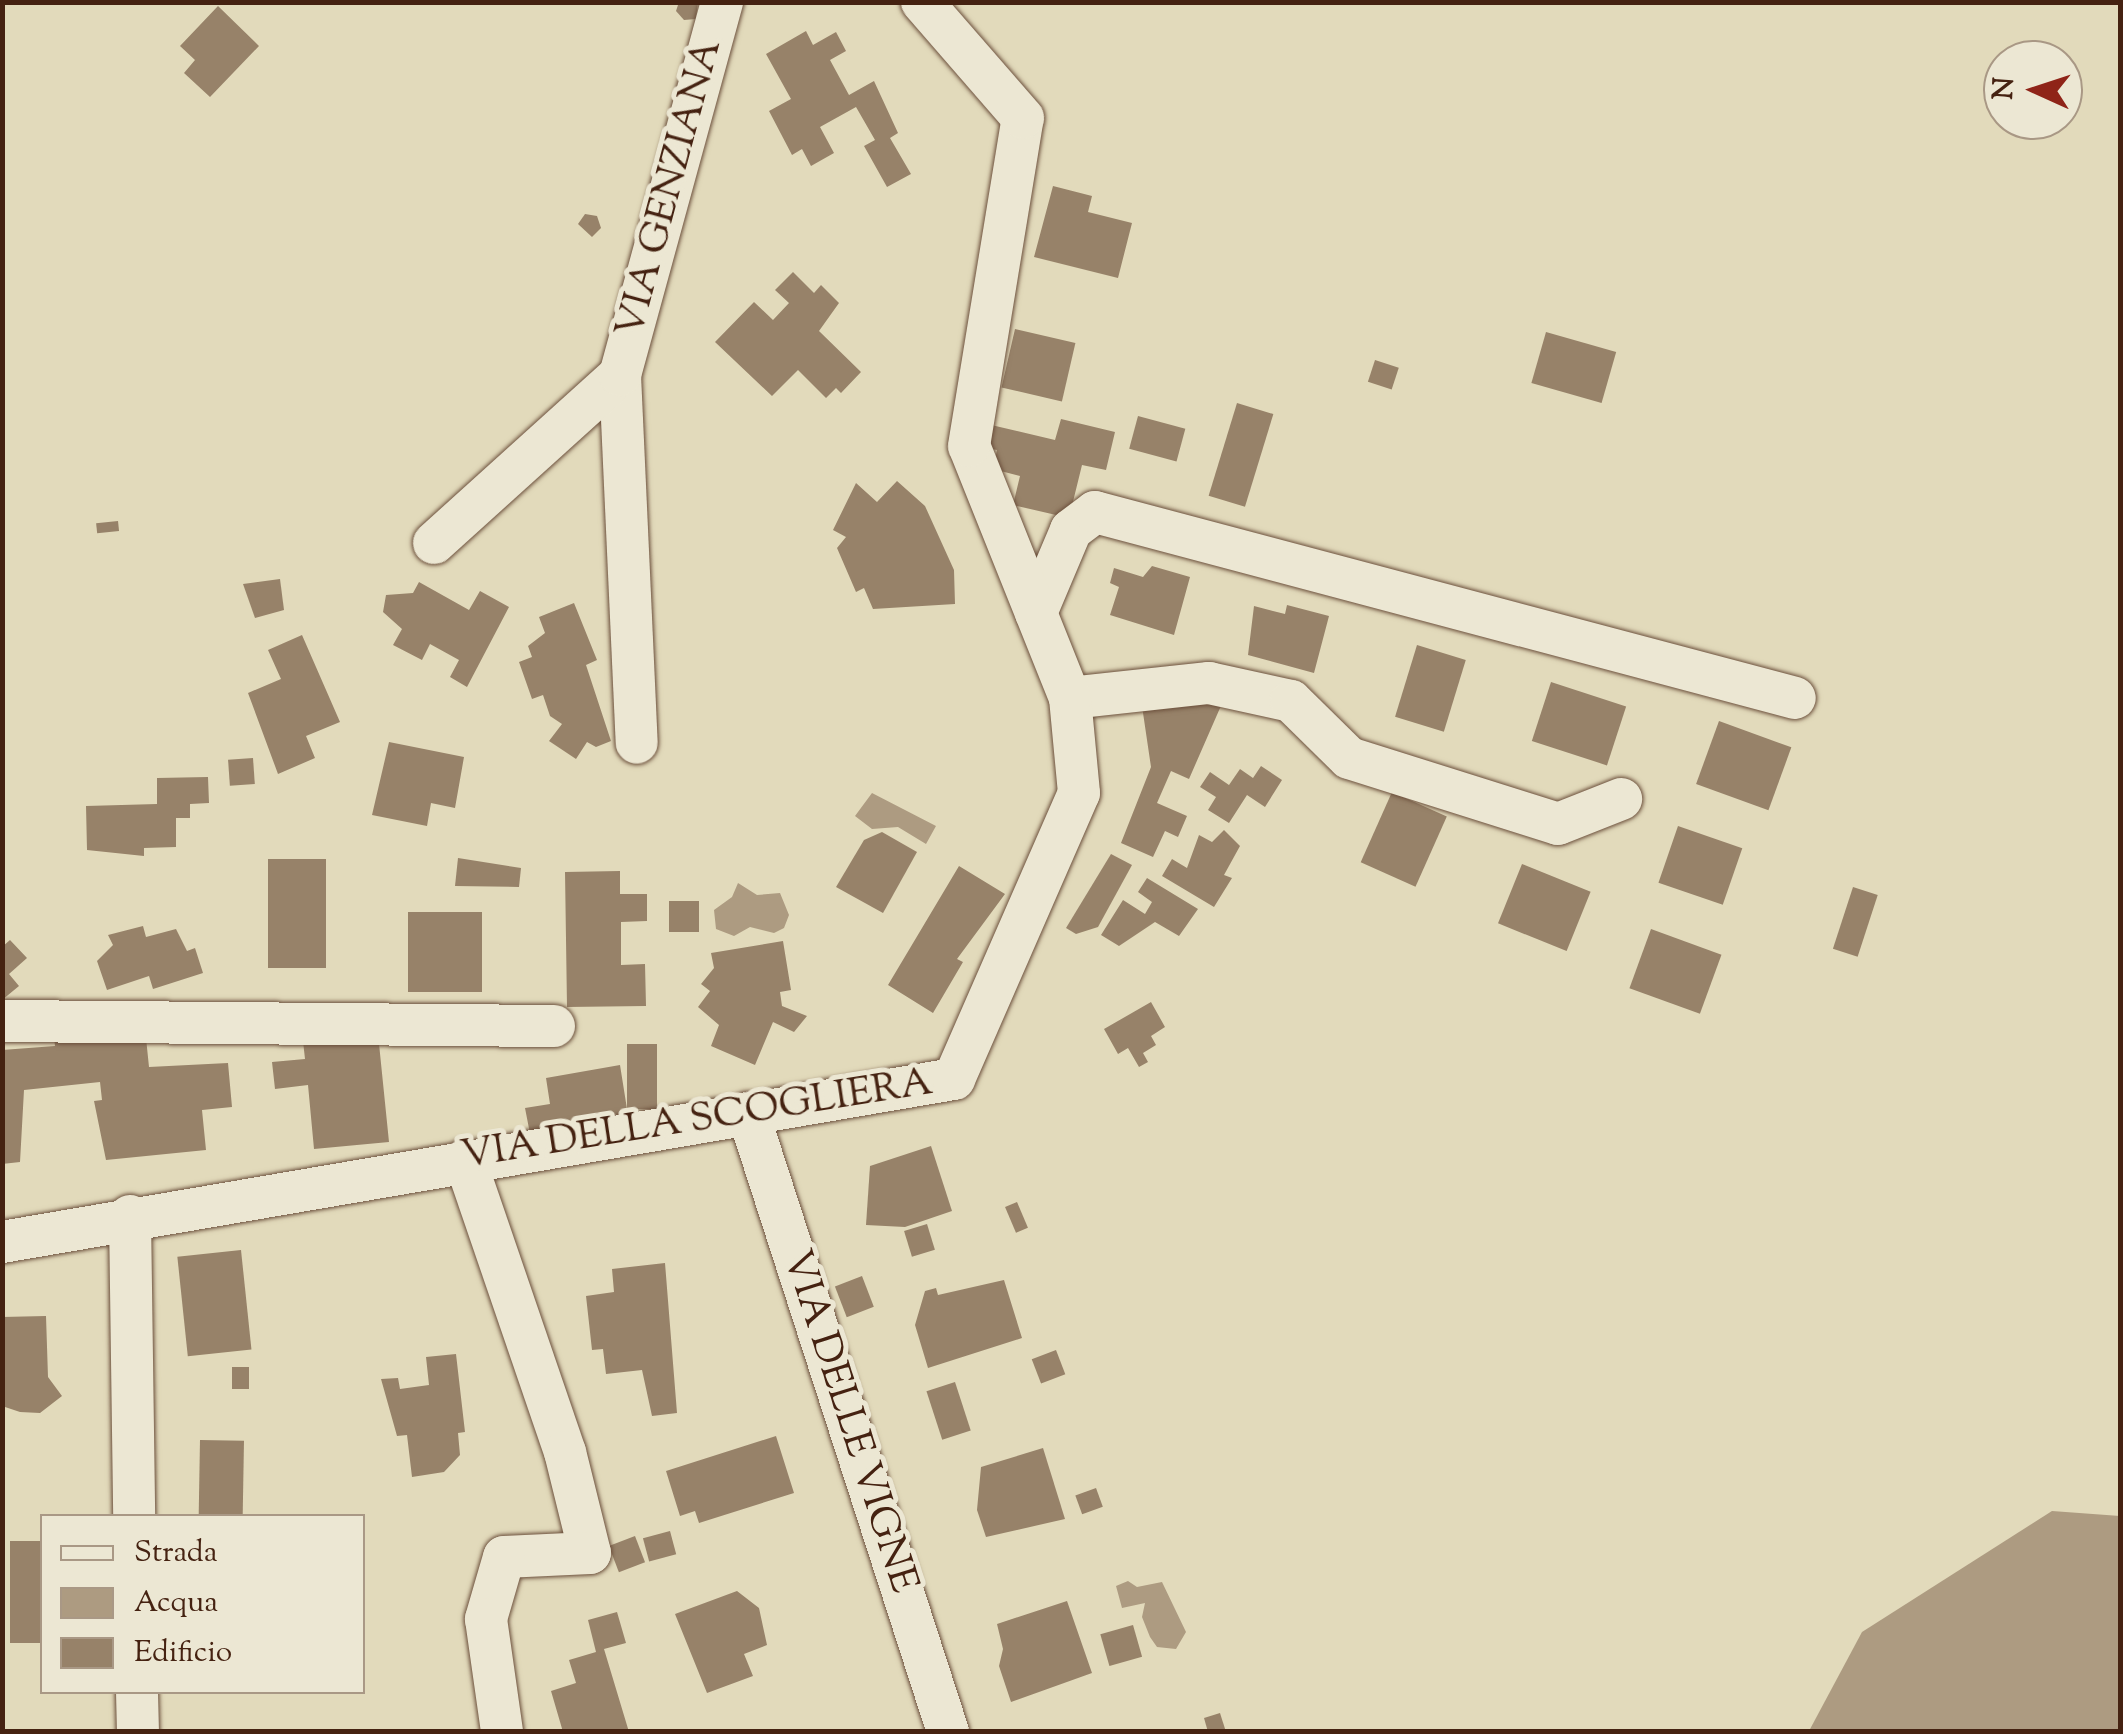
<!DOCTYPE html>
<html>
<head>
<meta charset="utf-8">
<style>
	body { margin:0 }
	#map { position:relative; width:2123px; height:1734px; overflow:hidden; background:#e2dabb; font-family:"Sorts Mill Goudy",serif }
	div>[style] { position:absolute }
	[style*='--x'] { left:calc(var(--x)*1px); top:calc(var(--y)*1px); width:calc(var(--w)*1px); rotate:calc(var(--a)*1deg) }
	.water>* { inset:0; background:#ad9b81 }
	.building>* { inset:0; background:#978269; transform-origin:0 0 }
	.roads { filter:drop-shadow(0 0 2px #6c503c) drop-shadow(0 0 2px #6c503c) }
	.minor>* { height:42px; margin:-21px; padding:0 21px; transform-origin:21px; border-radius:21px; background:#ece7d3 }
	span { translate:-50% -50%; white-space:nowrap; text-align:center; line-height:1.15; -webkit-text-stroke:10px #ece7d3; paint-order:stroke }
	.street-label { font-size:40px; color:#452211 }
	.frame { position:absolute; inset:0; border:5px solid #452211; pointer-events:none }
	.legend { position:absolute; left:40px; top:1514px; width:325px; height:180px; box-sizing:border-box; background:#ece7d3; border:2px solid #a99885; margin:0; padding:12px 18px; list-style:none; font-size:30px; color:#452211 }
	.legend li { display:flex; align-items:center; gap:20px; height:50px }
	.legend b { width:50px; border:2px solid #a99885 }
	.north { position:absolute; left:1983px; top:40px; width:100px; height:100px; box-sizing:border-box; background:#ece7d3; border:2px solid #a99885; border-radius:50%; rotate:273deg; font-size:28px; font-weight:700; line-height:40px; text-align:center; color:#452211 }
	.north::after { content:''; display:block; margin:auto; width:35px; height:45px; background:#8f2418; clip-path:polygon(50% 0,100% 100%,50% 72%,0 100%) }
</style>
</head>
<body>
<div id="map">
	<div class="water">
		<div style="clip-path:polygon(872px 793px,936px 826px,926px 844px,898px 827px,872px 829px,855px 816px)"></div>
		<div style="clip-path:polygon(738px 883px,757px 895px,780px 893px,789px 915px,784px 928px,774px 933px,750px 927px,734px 936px,716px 929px,714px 910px,732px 897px)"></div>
		<div style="clip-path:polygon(2052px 1511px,2120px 1516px,2120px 1731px,1809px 1731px,1862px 1632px)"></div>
		<div style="clip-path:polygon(1128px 1581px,1137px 1587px,1162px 1582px,1186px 1632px,1176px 1649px,1157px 1647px,1150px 1637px,1142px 1617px,1145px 1603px,1122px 1608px,1116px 1586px)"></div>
	</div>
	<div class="building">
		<div style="clip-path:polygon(679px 2px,698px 2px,696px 19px,684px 20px,676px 11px)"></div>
		<div style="clip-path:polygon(218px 6px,259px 46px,210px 97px,184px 73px,195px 60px,180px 46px)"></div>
		<div style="clip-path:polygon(806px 31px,813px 45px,836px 32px,846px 51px,830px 60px,849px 95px,874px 81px,898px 133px,890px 138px,911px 174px,887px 187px,864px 146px,875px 140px,856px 107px,820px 127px,834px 153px,811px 166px,802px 149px,792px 155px,769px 111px,791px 99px,766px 54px)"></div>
		<div style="clip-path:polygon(1053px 186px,1092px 196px,1088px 212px,1132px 223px,1118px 278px,1034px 257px)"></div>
		<div style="clip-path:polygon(585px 214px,597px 216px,601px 228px,592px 237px,578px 224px)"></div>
		<div style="clip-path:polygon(793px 272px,814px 293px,821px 285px,839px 303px,819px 331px,861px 372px,841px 393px,836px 388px,826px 398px,798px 370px,772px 396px,715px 342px,754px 302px,773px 320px,789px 303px,775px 290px)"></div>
		<div style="left:1015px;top:329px;width:62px;height:60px;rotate:13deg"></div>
		<div style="left:1546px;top:332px;width:73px;height:53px;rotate:16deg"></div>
		<div style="left:1375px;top:360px;width:25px;height:23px;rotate:18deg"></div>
		<div style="left:1237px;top:403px;width:38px;height:97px;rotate:17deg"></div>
		<div style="left:1138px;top:416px;width:49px;height:34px;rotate:15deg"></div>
		<div style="clip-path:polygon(1061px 419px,1115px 432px,1106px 470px,1082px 465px,1069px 518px,1013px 505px,1020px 476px,993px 469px,997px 450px,981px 447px,987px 424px,1055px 440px)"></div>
		<div style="clip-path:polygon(897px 481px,925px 506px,954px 570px,955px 604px,873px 609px,864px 588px,856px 592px,837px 548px,846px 537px,833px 530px,856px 483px,877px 502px)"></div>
		<div style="left:118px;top:521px;width:10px;height:22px;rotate:84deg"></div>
		<div style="clip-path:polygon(1152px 566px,1190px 577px,1174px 635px,1110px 615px,1119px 587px,1110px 583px,1114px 568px,1143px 577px)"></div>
		<div style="clip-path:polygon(280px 579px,284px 610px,255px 618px,243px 584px)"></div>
		<div style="clip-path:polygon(419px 582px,469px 610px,480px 591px,509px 607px,467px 687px,450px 677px,459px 660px,430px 644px,422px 660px,393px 645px,402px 629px,383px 612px,386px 595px,413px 593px)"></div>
		<div style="clip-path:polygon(574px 603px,597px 660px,586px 665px,611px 741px,596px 747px,587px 742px,576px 759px,549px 741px,562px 724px,550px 716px,543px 695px,532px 699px,519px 662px,532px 657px,528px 646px,545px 633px,539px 617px)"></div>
		<div style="clip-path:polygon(1287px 605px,1329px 616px,1314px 673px,1248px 655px,1254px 606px,1285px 614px)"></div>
		<div style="clip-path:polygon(302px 635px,340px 722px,306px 736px,315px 758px,278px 774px,248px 693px,281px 679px,268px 650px)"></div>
		<div style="left:1417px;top:645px;width:51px;height:75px;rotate:17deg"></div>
		<div style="left:1551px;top:682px;width:79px;height:62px;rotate:18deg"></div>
		<div style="clip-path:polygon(1227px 692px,1189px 779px,1171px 771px,1157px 803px,1187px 816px,1178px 837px,1165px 831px,1153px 857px,1121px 843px,1151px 767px,1142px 706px)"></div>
		<div style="left:1719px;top:721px;width:77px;height:67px;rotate:20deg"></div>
		<div style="clip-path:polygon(389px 742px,464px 757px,455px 808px,431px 803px,427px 826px,372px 815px)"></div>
		<div style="left:253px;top:758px;width:26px;height:25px;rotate:86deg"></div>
		<div style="clip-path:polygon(1261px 766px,1282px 780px,1265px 807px,1247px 795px,1229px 823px,1208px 810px,1216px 797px,1200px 787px,1210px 772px,1229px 785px,1240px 769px,1253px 778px)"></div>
		<div style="clip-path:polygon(208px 777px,209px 803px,190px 804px,190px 818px,176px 818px,176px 847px,144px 848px,144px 856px,87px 850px,86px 806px,157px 804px,157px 778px)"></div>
		<div style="left:1392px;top:792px;width:60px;height:77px;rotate:24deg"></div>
		<div style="left:1678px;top:826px;width:68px;height:60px;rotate:19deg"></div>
		<div style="clip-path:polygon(1224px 830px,1240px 846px,1224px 875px,1232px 878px,1214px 907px,1162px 876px,1172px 859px,1187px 868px,1199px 835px,1212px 842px)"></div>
		<div style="clip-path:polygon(882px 832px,917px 852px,883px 913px,836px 887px,864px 840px)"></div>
		<div style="clip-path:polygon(1111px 854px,1132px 865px,1098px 927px,1076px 934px,1066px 928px)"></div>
		<div style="clip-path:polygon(458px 858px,521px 868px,519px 887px,455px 886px)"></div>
		<div style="left:268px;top:859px;width:58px;height:109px"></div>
		<div style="left:1522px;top:864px;width:74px;height:64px;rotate:22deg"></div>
		<div style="clip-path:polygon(959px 866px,1005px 894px,957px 959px,963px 962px,933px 1013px,888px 985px)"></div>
		<div style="clip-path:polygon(620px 871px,620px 894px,647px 894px,647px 921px,621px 922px,621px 965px,645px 964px,646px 1006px,567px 1007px,565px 872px)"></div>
		<div style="clip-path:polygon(1147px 878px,1198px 909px,1179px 936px,1155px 922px,1119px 946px,1101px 935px,1123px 900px,1145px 914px,1152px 902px,1138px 892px)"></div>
		<div style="left:1853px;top:887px;width:26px;height:65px;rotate:18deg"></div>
		<div style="left:669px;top:901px;width:30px;height:31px"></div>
		<div style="left:408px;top:912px;width:74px;height:80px"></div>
		<div style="clip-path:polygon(143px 926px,146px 937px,176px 929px,187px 951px,195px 948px,203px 973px,153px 989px,149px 976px,107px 990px,97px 961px,113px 945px,108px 935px)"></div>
		<div style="left:1651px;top:929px;width:75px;height:63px;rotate:20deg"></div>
		<div style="clip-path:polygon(10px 940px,27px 958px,9px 974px,19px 986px,2px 1000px,2px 947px)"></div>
		<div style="clip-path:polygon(783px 941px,791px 990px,780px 992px,782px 1006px,807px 1016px,794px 1032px,773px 1022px,755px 1065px,711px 1046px,719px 1025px,698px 1007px,710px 991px,701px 984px,714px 968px,711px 953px)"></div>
		<div style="clip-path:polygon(1151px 1002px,1165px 1027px,1151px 1036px,1156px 1045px,1143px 1053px,1148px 1062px,1139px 1067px,1128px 1048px,1118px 1054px,1104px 1029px)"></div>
		<div style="clip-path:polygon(377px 1024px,389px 1142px,314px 1149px,308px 1085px,275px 1089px,272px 1062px,305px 1059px,302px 1032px)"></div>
		<div style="clip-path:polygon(145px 1028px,149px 1067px,228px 1063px,232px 1107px,202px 1110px,206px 1150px,106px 1160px,94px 1101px,102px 1100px,100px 1082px,24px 1090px,20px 1162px,2px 1164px,2px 1050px,55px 1046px,54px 1037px)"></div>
		<div style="clip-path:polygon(627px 1044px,657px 1044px,657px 1109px,627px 1109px,630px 1121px,532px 1144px,525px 1108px,550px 1104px,546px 1078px,620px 1065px,627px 1109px)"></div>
		<div style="clip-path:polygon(931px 1146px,952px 1211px,905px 1227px,866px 1225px,870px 1166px)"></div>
		<div style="left:1017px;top:1202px;width:28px;height:13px;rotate:67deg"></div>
		<div style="left:927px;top:1224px;width:27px;height:24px;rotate:73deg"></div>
		<div style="left:241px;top:1250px;width:100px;height:64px;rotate:84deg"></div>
		<div style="clip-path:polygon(665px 1263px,677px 1413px,652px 1416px,642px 1370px,606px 1374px,603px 1349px,592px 1350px,586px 1296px,614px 1292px,612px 1269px)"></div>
		<div style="left:862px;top:1276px;width:33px;height:29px;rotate:69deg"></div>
		<div style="clip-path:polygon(1004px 1280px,1022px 1338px,928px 1368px,915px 1325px,925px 1291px,936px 1288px,938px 1295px)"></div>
		<div style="clip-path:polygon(46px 1316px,48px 1377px,62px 1396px,40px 1413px,20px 1412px,2px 1406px,2px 1317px)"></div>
		<div style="left:1056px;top:1350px;width:26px;height:26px;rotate:69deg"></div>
		<div style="clip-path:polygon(456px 1354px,465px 1432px,458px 1433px,460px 1455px,444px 1472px,412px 1477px,407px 1435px,397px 1436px,381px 1379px,398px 1378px,400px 1389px,429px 1385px,426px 1357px)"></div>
		<div style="left:232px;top:1367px;width:17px;height:22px"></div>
		<div style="left:955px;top:1382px;width:51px;height:30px;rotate:72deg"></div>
		<div style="clip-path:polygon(776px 1436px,794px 1493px,699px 1523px,695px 1511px,680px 1516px,666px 1471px)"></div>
		<div style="left:200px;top:1440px;width:44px;height:76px;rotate:1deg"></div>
		<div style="clip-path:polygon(1043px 1448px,1065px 1519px,986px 1537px,977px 1510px,981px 1467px)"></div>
		<div style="left:1096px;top:1488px;width:20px;height:22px;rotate:70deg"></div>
		<div style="left:670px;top:1531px;width:24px;height:28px;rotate:75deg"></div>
		<div style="left:635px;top:1536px;width:28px;height:28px;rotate:69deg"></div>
		<div style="left:42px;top:1541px;width:102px;height:32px;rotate:90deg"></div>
		<div style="clip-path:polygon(737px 1591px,759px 1608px,767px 1645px,744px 1654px,753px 1676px,707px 1693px,675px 1614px)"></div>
		<div style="clip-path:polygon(1067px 1601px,1092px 1673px,1011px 1702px,999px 1666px,1003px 1649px,997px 1624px)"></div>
		<div style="clip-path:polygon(617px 1612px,626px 1643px,604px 1649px,629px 1732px,563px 1732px,551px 1691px,576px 1683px,569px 1660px,596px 1652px,588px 1620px)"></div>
		<div style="left:1133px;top:1625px;width:33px;height:34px;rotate:74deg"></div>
		<div style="clip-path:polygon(1220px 1713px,1226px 1732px,1208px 1732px,1204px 1718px)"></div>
	</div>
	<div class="roads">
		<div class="minor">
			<div style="--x:620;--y:375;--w:368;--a:87.4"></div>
			<div style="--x:434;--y:543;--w:251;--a:-42.1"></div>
			<div style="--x:620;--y:375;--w:387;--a:-74.7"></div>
			<div style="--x:1036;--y:613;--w:90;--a:-67.1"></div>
			<div style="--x:1071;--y:530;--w:30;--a:-37"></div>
			<div style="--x:1095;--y:512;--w:724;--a:14.88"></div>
			<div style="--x:1070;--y:698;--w:140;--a:-6.2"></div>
			<div style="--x:1209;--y:683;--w:84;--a:12.4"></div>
			<div style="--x:1291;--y:701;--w:81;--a:44.5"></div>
			<div style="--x:1349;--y:758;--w:219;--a:17.5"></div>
			<div style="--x:1558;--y:824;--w:68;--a:-21.6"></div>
			<div style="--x:2;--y:1021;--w:552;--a:0.52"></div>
			<div style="--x:748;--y:1113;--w:651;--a:72.09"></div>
			<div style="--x:465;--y:1160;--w:309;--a:71.1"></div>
			<div style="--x:565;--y:1452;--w:104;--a:76.1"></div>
			<div style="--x:590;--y:1553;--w:86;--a:177.3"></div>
			<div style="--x:504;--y:1557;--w:65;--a:106.2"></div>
			<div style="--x:486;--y:1619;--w:114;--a:81.9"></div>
			<div style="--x:130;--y:1216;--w:300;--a:89.2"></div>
			<div style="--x:2;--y:1242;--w:966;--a:-9.72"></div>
			<div style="--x:954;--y:1079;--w:312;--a:-66.4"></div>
			<div style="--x:1079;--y:793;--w:95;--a:-95.4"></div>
			<div style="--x:1070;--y:698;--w:271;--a:-111.8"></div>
			<div style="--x:969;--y:446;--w:332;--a:-80.7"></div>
			<div style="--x:1023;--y:118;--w:154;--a:-131"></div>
			<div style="--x:137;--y:1692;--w:40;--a:88.6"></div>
		</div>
	</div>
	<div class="street-label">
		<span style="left:671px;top:189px;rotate:-75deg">VIA GENZIANA</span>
		<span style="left:697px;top:1121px;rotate:-9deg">VIA DELLA SCOGLIERA</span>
		<span style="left:848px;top:1422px;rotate:72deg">VIA DELLE VIGNE</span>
	</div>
	<div class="frame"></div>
	<ul class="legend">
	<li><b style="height:12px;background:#ece7d3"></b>Strada</li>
	<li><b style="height:28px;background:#ad9b81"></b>Acqua</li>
	<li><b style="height:28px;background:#978269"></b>Edificio</li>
	</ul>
	<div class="north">N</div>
</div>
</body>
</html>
